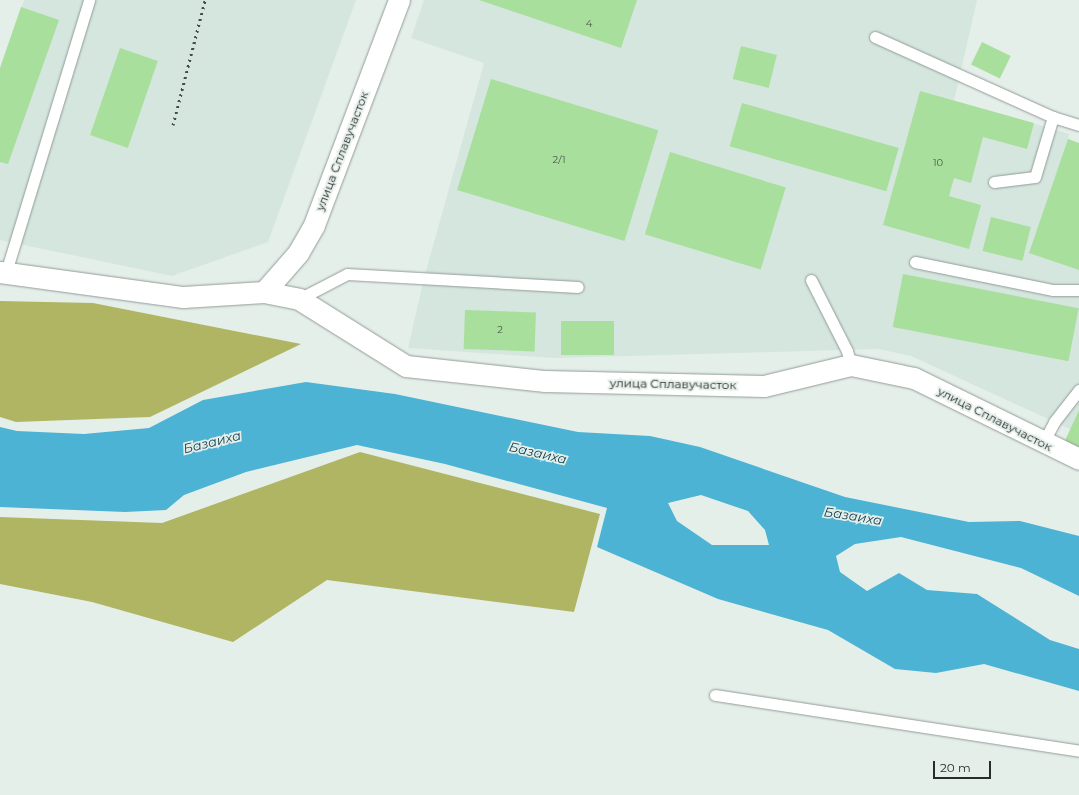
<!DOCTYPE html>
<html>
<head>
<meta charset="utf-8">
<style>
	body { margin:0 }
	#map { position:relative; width:1079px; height:795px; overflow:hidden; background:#e5efea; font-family:Montserrat,sans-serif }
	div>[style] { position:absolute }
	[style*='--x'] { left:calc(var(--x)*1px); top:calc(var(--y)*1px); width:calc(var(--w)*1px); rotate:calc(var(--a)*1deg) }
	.built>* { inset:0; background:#d4e6de }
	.forest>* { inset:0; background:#b0b563 }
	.water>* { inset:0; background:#4cb3d5 }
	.building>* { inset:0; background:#a9df9c; transform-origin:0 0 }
	.roads { filter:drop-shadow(0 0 1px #929b97) drop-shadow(0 0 1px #929b97) }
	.service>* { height:11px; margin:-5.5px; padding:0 5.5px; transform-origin:5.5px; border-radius:5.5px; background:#fff }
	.minor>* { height:21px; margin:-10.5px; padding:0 10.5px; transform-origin:10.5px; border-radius:10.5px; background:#fff }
	.rail>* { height:3px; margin-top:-1.5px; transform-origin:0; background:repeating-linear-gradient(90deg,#474b4a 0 2px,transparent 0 6px) }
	span { translate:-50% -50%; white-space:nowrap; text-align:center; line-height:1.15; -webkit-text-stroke:3.5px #e5efea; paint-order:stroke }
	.number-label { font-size:10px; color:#495947 }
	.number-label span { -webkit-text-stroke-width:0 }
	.street-label { font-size:12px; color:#292c2b }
	.water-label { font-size:13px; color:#154251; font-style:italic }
	.scale { position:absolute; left:933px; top:761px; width:58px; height:18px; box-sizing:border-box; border:2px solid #292c2b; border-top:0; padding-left:5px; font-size:12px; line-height:14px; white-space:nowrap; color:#292c2b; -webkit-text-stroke:3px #e5efea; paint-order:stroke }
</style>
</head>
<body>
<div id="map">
	<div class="built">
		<div style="clip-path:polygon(24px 0,356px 0,268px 242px,172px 276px,0 240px,0 68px)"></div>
		<div style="clip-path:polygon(424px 0,977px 0,954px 101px,1050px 128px,1069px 134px,1068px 139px,1079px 143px,1079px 450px,1064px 443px,1070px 429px,911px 356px,878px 349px,555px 358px,408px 348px,424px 278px,484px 63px,411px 38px)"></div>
	</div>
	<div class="forest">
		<div style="clip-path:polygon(0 301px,93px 303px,301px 344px,150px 417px,16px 422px,0 417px)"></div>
		<div style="clip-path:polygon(360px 452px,600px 514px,574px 612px,327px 580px,233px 642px,92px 602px,0 584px,0 517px,162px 523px)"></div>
	</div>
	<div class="water">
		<div style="clip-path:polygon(evenodd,306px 382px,395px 394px,578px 432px,650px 436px,700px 447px,845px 497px,969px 522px,1020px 521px,1079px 536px,1079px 596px,1021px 568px,901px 537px,855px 544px,836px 556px,840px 572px,867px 591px,899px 573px,927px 590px,977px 594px,1050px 640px,1079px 649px,1079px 691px,984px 664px,936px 673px,895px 669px,828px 630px,718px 599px,597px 547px,607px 508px,445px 464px,357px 445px,246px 472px,184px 495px,166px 510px,125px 512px,0 507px,0 427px,17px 431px,84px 434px,149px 428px,203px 400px,306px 382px,701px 495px,748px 511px,765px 530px,769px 545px,712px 545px,677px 521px,668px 503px,701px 495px)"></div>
	</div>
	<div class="building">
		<div style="clip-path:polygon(479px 0,637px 0,621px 48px)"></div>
		<div style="clip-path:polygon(21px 7px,59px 20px,8px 164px,0 162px,0 68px)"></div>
		<div style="left:982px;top:42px;width:32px;height:25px;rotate:26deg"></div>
		<div style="left:741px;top:46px;width:37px;height:34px;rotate:14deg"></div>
		<div style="left:120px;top:48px;width:40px;height:92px;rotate:19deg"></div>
		<div style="left:491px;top:79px;width:175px;height:116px;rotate:17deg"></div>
		<div style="clip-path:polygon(920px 91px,1034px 123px,1027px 149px,983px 137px,971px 183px,954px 178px,949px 196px,981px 205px,969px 249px,883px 225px)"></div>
		<div style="left:742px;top:103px;width:163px;height:45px;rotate:16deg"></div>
		<div style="clip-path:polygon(1068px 139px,1079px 143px,1079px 270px,1029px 253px)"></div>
		<div style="left:670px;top:152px;width:121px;height:86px;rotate:17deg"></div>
		<div style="left:991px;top:217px;width:41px;height:35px;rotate:14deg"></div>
		<div style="left:903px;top:274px;width:179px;height:54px;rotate:11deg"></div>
		<div style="left:465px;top:310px;width:71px;height:39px;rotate:2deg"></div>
		<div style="left:614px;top:321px;width:34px;height:53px;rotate:90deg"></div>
		<div style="clip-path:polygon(1079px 410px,1079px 450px,1064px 443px)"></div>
	</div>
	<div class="roads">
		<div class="service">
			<div style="--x:875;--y:37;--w:195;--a:24.2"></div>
			<div style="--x:1053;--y:117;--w:27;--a:17"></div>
			<div style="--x:994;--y:182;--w:41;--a:-7"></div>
			<div style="--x:1035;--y:177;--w:63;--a:-73.3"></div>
			<div style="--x:915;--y:262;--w:141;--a:11.5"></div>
			<div style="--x:1053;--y:290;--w:26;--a:0"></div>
			<div style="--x:6;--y:272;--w:284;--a:-73"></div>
			<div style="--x:811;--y:280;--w:80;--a:63.1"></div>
			<div style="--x:847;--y:351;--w:15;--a:74"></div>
			<div style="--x:299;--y:299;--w:54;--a:-27.5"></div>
			<div style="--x:347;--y:274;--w:231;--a:3.2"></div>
			<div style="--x:1043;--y:443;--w:24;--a:-62"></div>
			<div style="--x:1054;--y:422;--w:41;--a:-52"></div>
			<div style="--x:715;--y:695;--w:368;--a:8.7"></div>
		</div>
		<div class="minor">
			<div style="--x:0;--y:272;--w:185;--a:7.8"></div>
			<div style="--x:183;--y:297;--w:81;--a:-3.5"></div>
			<div style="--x:264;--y:292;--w:36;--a:11"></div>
			<div style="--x:299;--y:299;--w:126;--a:32.1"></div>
			<div style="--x:406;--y:366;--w:140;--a:6.2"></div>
			<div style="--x:545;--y:381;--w:219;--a:1.3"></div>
			<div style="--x:764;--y:386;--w:89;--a:-13.6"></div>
			<div style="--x:851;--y:365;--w:64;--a:11.7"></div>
			<div style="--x:914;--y:378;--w:184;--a:26.1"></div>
			<div style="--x:264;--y:292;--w:52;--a:-48.9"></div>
			<div style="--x:298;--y:253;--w:32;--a:-60"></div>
			<div style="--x:314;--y:225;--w:241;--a:-69.3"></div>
		</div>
	</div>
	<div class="rail">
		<div style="--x:173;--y:125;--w:129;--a:-75.6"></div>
	</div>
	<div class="number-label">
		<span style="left:589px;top:24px">4</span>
		<span style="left:559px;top:160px">2/1</span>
		<span style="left:938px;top:163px">10</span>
		<span style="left:500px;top:330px">2</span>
	</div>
	<div class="street-label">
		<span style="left:342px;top:151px;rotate:-69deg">улица Сплавучасток</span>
		<span style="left:673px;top:384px;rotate:1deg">улица Сплавучасток</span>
		<span style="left:995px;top:419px;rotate:27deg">улица Сплавучасток</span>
	</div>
	<div class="water-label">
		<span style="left:212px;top:442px;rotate:-14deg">Базаиха</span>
		<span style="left:538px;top:453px;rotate:13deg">Базаиха</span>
		<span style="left:853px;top:516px;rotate:9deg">Базаиха</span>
	</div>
	<div class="scale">20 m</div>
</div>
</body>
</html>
